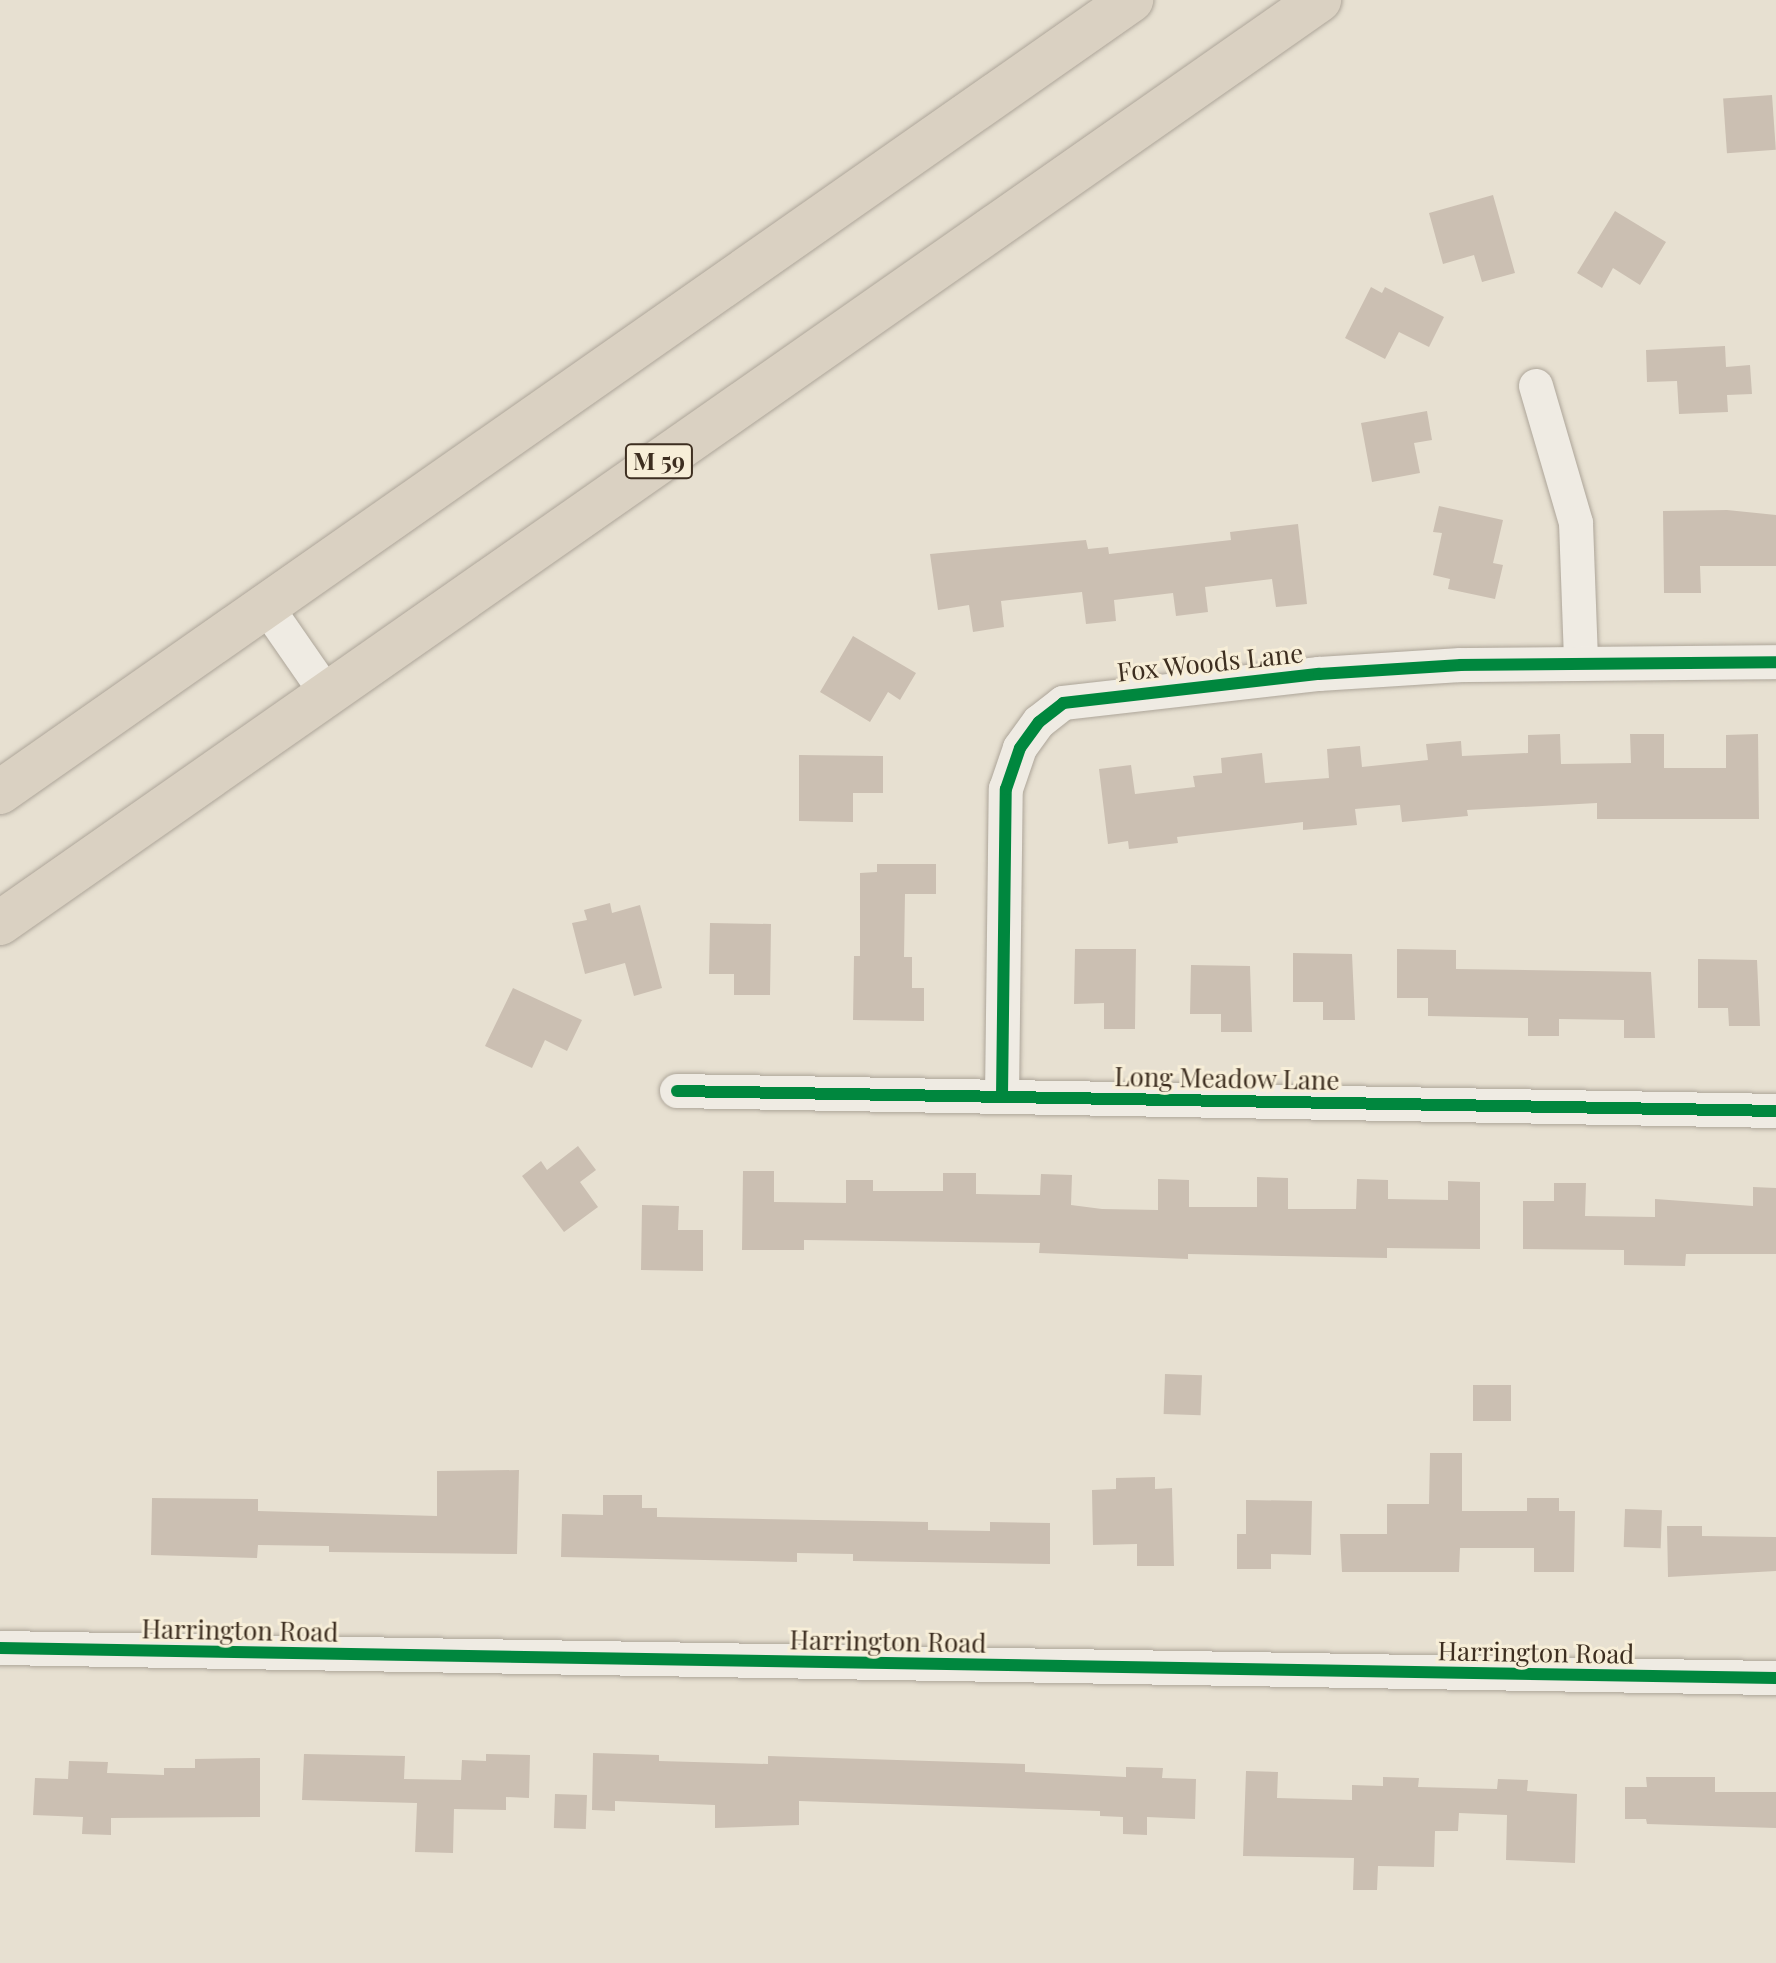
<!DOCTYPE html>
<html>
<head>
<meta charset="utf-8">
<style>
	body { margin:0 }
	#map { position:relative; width:1776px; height:1963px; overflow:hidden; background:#e7e0d1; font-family:"Playfair Display",serif }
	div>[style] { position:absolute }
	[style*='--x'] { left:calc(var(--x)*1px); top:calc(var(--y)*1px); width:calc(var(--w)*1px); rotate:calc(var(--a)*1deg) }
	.building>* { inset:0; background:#cbbfb2; transform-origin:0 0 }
	.roads { filter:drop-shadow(0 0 2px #ada599) drop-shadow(0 0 2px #ada599) }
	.minor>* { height:34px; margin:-17px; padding:0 17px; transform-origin:17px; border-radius:17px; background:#efebe3 }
	.highway>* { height:44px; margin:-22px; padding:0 22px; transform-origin:22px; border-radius:22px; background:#dad1c2 }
	.cycleway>* { height:12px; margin:-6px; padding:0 6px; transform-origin:6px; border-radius:6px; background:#00873e }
	span { translate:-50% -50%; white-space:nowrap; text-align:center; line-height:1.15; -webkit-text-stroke:6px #f7eed8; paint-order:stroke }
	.shield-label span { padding:2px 6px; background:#f7eed8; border:2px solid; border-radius:6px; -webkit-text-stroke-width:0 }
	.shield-label { font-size:24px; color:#3d2e20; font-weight:700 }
	.street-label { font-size:26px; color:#3d2e20 }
</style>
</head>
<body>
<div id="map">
	<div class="building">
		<div style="left:1772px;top:95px;width:55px;height:49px;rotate:86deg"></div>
		<div style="clip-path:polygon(1493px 195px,1515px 273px,1482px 282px,1474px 255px,1443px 264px,1429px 213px)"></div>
		<div style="clip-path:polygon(1615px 211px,1666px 242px,1640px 285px,1613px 268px,1602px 288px,1577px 273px)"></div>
		<div style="clip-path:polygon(1371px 287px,1382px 293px,1385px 287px,1444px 317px,1429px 347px,1399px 332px,1385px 359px,1345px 338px)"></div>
		<div style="clip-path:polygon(1725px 346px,1726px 367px,1750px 365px,1752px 394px,1727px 395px,1728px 412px,1679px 414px,1677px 381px,1647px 382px,1646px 350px)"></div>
		<div style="clip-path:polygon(1427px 411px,1432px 440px,1414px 443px,1420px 473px,1372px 482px,1361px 423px)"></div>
		<div style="clip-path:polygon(1439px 506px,1503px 520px,1493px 563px,1503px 565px,1495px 599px,1448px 589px,1450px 579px,1433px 575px,1442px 533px,1433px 532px)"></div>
		<div style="clip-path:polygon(1727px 510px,1776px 515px,1776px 566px,1700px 566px,1701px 593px,1664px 593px,1663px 511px)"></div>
		<div style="clip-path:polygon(1298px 524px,1307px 604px,1276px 607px,1272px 579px,1205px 587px,1208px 612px,1176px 616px,1173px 593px,1114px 600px,1116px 621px,1086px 624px,1082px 592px,1001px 601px,1004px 627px,973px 632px,969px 605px,938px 610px,930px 554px,1086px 540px,1088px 549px,1108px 547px,1109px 554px,1231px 540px,1230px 532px)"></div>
		<div style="clip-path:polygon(853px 636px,916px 673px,900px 700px,888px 692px,870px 722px,820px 692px)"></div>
		<div style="clip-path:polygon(1560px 734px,1561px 764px,1631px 763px,1630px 734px,1664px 734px,1664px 768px,1726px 768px,1726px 735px,1758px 734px,1759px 819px,1597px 819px,1597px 803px,1467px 810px,1468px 816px,1402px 822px,1400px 805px,1355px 809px,1357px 825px,1303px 830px,1303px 822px,1177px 837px,1178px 843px,1129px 849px,1128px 841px,1108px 844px,1099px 769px,1131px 765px,1135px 794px,1195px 787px,1193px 776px,1222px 773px,1221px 758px,1262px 753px,1265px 783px,1329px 778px,1327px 749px,1360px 746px,1362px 767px,1428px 760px,1426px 744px,1461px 741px,1462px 756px,1528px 753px,1528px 735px)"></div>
		<div style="clip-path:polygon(799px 755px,883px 756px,883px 793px,853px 793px,853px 822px,799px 821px)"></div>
		<div style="clip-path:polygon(877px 864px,936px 864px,936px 894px,905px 894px,904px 957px,912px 957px,912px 988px,924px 988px,924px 1021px,853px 1020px,854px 956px,860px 956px,860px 873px,877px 872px)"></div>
		<div style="clip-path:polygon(610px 903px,612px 913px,640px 905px,662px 988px,634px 996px,625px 963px,585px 974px,572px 923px,587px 920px,584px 910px)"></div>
		<div style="clip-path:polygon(710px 923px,771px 924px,770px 995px,734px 995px,734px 974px,709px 974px)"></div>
		<div style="clip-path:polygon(1075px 949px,1136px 949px,1135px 1029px,1104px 1029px,1104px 1003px,1074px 1004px)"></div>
		<div style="clip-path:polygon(1397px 949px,1456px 950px,1456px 969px,1651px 972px,1655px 1038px,1624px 1038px,1624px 1020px,1559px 1019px,1559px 1036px,1528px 1036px,1528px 1018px,1428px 1016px,1428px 998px,1397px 998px)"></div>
		<div style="clip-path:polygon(1293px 953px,1352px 954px,1355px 1020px,1323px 1020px,1323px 1002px,1293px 1002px)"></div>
		<div style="clip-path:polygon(1698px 959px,1757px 960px,1760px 1026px,1729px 1026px,1728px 1008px,1698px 1008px)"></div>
		<div style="clip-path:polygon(1191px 965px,1250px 966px,1252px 1032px,1221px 1032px,1221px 1014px,1190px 1014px)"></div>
		<div style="clip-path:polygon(513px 988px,582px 1020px,567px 1051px,545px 1040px,532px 1068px,485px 1046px)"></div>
		<div style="clip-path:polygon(578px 1146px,596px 1170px,580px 1182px,598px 1207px,564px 1232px,522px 1176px,541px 1161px,547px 1170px)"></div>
		<div style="clip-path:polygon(743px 1171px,774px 1171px,774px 1202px,846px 1203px,846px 1180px,873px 1180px,873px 1191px,943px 1191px,943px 1173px,976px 1173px,976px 1194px,1040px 1195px,1041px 1174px,1072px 1175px,1071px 1205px,1102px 1209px,1158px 1210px,1158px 1179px,1189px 1180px,1189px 1207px,1257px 1207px,1257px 1177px,1288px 1178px,1288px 1209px,1356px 1209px,1357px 1179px,1388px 1180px,1388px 1199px,1448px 1200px,1448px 1181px,1480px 1182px,1480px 1249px,1387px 1248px,1387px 1258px,1188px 1254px,1188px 1259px,1039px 1253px,1040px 1243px,804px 1240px,804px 1250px,742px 1250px)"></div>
		<div style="clip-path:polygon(1554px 1183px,1586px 1183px,1585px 1216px,1655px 1217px,1655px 1199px,1753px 1206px,1753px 1187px,1776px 1188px,1776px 1254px,1686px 1254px,1685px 1266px,1624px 1265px,1624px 1250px,1523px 1249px,1523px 1201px,1554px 1201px)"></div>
		<div style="clip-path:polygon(642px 1205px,679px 1206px,678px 1230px,703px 1230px,703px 1271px,641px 1270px)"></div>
		<div style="left:1165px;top:1374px;width:37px;height:40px;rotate:2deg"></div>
		<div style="left:1473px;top:1385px;width:38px;height:36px"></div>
		<div style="clip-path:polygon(1430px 1453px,1462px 1453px,1462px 1511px,1527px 1511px,1527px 1498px,1559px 1498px,1559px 1511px,1575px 1511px,1574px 1572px,1534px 1572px,1534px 1548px,1460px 1548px,1459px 1572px,1342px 1572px,1340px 1534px,1387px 1534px,1387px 1504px,1429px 1504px)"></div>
		<div style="clip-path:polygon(519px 1470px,517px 1554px,329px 1552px,329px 1546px,258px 1545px,257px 1558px,151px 1555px,152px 1498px,258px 1499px,258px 1511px,437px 1516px,437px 1471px)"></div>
		<div style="clip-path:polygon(1155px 1477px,1155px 1489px,1172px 1488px,1174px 1566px,1137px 1566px,1137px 1544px,1093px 1545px,1092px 1490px,1116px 1489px,1116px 1478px)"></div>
		<div style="clip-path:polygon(603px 1495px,642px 1495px,642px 1508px,657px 1508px,657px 1517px,928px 1522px,928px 1530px,990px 1531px,990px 1522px,1050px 1523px,1050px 1564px,853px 1561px,853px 1554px,797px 1553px,797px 1562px,561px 1557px,562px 1514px,603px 1515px)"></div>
		<div style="clip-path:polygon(1246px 1500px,1312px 1501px,1311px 1555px,1271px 1554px,1271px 1569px,1237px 1569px,1237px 1534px,1246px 1534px)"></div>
		<div style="left:1625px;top:1509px;width:37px;height:38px;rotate:2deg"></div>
		<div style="clip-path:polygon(1667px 1526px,1702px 1526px,1702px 1536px,1776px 1537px,1776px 1571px,1668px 1577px)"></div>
		<div style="clip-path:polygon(593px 1753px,659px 1755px,659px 1761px,768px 1764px,768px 1756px,1025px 1764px,1025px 1772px,1126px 1777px,1126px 1767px,1163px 1768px,1162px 1778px,1196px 1779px,1195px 1819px,1147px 1817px,1147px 1835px,1123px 1834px,1123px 1817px,1100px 1816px,1100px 1811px,799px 1801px,799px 1825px,715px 1828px,715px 1805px,615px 1801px,615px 1811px,592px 1810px)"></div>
		<div style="clip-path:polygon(304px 1754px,405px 1756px,404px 1779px,461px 1780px,462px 1760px,486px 1761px,486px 1754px,530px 1755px,529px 1798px,506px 1797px,506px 1810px,454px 1809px,453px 1853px,415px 1852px,417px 1803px,302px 1800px)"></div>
		<div style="clip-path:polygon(260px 1758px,260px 1817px,111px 1818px,111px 1835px,82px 1834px,83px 1817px,33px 1815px,35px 1778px,68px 1779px,69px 1761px,108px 1762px,107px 1773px,164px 1775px,164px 1768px,195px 1768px,195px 1759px)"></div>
		<div style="clip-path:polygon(1246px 1771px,1278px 1772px,1277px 1798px,1352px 1800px,1352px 1785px,1383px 1786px,1383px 1777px,1419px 1778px,1418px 1787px,1497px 1789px,1498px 1779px,1528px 1780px,1527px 1791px,1577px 1794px,1575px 1863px,1506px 1860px,1507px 1815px,1459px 1813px,1458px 1831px,1435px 1831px,1434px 1867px,1378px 1866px,1377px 1890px,1353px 1890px,1354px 1858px,1243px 1856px)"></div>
		<div style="clip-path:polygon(1646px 1777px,1715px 1777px,1715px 1792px,1776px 1792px,1776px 1828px,1647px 1824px,1646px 1819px,1625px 1819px,1625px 1787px,1647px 1787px)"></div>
		<div style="left:555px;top:1794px;width:32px;height:34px;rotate:2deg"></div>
	</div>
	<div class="roads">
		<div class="minor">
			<div style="--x:1536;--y:386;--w:143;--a:73.7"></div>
			<div style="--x:1576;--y:523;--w:139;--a:87.9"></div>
			<div style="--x:266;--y:606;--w:107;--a:55.3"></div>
			<div style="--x:677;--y:1091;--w:1099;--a:1.04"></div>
			<div style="--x:1002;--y:1096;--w:307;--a:-89.3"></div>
			<div style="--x:1006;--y:789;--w:43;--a:-71.1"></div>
			<div style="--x:1020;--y:748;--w:32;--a:-54"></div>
			<div style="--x:1039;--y:722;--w:31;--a:-38"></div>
			<div style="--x:1063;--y:703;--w:258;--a:-6.5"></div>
			<div style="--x:1319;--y:674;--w:142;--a:-3.6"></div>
			<div style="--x:1461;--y:665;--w:315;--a:-0.5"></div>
			<div style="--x:0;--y:1648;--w:1776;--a:0.97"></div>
		</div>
		<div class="highway">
			<div style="--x:0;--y:792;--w:1381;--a:-35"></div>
			<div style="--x:0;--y:923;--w:1610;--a:-34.98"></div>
		</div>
	</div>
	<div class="cycleway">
		<div style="--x:677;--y:1091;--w:1099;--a:1.04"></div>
		<div style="--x:1002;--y:1096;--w:307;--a:-89.3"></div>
		<div style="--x:1006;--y:789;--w:43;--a:-71.1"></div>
		<div style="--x:1020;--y:748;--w:32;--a:-54"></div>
		<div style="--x:1039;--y:722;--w:31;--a:-38"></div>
		<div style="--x:1063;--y:703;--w:258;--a:-6.5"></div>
		<div style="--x:1319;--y:674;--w:142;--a:-3.6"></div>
		<div style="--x:1461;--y:665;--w:315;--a:-0.5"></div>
		<div style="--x:0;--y:1648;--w:1776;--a:0.97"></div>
	</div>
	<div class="shield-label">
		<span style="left:659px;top:461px">M 59</span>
	</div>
	<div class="street-label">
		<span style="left:1210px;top:662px;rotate:-6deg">Fox Woods Lane</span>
		<span style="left:1227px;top:1078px;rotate:1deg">Long Meadow Lane</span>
		<span style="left:240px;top:1630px;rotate:1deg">Harrington Road</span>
		<span style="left:888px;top:1641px;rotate:1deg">Harrington Road</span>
		<span style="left:1536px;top:1652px;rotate:1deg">Harrington Road</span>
	</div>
</div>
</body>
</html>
